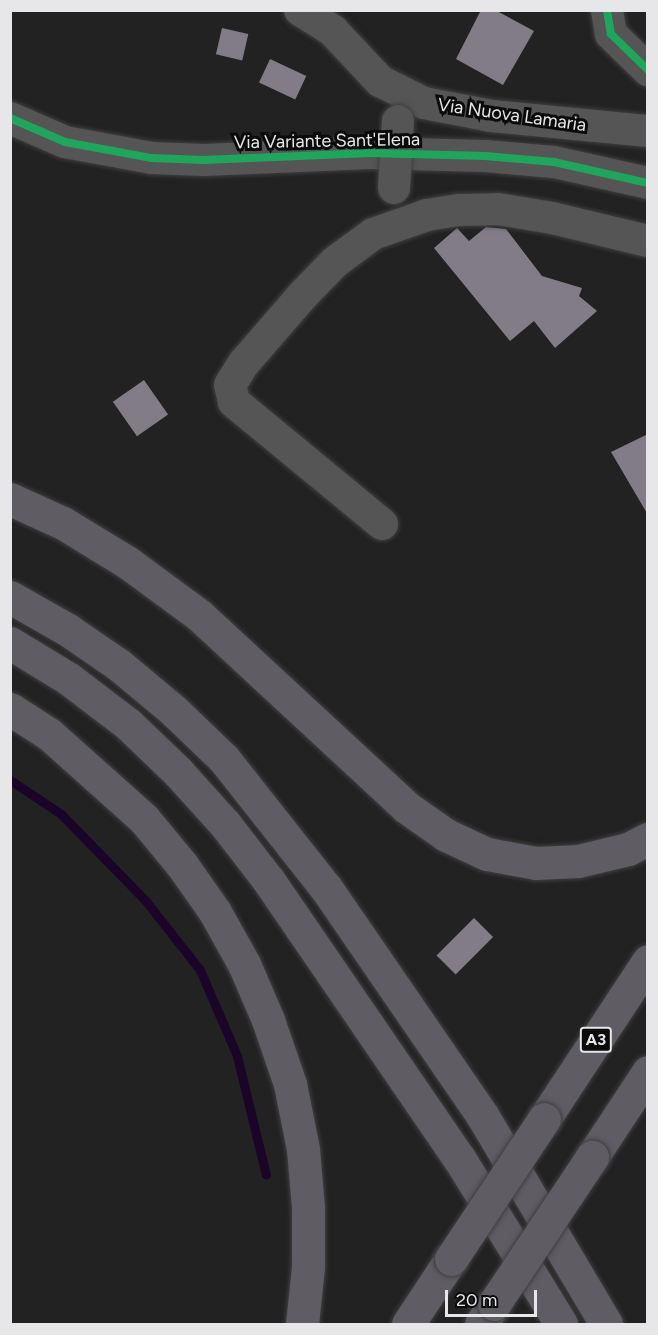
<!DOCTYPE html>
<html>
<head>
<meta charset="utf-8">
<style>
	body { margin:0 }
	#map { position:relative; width:658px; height:1335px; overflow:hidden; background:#222; font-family:Figtree,sans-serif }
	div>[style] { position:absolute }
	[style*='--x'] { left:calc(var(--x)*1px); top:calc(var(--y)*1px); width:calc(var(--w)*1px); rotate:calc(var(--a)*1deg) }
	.stream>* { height:9px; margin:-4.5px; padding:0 4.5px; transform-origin:4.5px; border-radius:4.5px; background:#1a0427 }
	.building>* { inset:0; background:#827c86; transform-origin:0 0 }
	.roads { filter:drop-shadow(0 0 2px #403f40) drop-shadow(0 0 2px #403f40) }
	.minor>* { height:32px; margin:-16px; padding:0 16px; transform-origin:16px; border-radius:16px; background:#555556 }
	.highway>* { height:33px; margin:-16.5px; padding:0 16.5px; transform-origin:16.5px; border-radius:16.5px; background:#5f5c63 }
	.bridges { filter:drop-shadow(0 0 2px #403f40) drop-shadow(0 0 2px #403f40) }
	.minor-bridge>* { height:32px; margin:-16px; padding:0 16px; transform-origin:16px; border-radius:16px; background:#555556 }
	.highway-bridge>* { height:33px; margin:-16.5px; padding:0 16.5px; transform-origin:16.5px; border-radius:16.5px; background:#5f5c63 }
	.cycleway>* { height:8px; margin:-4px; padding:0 4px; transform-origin:4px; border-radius:4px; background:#20a55d }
	span { translate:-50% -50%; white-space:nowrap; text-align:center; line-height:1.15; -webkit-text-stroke:6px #0b0b0c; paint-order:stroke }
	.shield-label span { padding:2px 4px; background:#0b0b0c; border:2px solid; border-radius:4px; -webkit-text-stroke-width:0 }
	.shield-label { font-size:16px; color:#e7e6e8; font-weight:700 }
	.street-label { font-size:18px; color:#e7e6e8 }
	.frame { position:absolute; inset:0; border:12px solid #e7e6e8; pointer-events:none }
	.scale { position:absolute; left:445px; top:1290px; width:92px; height:27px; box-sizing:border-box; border:3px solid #e7e6e8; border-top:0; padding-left:8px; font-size:18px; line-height:21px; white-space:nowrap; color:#e7e6e8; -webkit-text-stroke:4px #0b0b0c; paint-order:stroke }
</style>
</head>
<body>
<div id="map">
	<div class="stream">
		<div style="--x:10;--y:780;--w:61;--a:33.7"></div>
		<div style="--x:61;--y:814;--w:120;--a:45.7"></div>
		<div style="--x:145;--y:900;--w:89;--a:51.8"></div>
		<div style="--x:200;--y:970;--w:94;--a:66.7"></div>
		<div style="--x:237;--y:1056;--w:122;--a:76.3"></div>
	</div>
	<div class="building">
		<div style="clip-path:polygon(481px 10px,495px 10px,534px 31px,503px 85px,456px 59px)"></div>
		<div style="left:222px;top:28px;width:27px;height:27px;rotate:13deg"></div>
		<div style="left:270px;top:59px;width:40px;height:26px;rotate:25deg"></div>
		<div style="clip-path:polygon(486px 227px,506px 229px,542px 276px,582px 288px,579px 296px,597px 311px,555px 348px,534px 321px,510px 341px,434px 248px,457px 228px,469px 241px)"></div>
		<div style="left:144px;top:380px;width:42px;height:38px;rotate:55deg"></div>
		<div style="clip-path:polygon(648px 434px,648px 515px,611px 452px)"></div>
		<div style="left:474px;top:918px;width:27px;height:53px;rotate:45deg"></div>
	</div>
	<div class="roads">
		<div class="minor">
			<div style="--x:300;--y:10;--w:39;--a:32"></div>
			<div style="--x:333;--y:31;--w:69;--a:46.8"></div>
			<div style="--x:380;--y:81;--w:49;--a:26.6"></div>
			<div style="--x:424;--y:103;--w:69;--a:10.8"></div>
			<div style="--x:492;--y:116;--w:157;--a:5.5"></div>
			<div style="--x:607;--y:10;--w:24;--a:81"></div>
			<div style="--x:611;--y:34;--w:52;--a:44.2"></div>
			<div style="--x:10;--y:118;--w:60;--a:23.6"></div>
			<div style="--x:65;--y:142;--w:87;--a:10.5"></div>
			<div style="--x:151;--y:158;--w:53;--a:2.2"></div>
			<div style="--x:204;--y:160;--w:166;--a:-2.4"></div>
			<div style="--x:370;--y:153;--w:115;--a:1.5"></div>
			<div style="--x:485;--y:156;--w:69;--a:5"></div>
			<div style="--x:554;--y:162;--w:96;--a:12.6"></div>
			<div style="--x:382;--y:524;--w:192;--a:-140.5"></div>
			<div style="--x:234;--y:402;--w:17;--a:-103"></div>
			<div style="--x:230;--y:385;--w:26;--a:-58"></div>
			<div style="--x:244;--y:363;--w:89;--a:-49.1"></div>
			<div style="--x:302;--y:296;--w:47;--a:-45.9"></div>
			<div style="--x:335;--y:262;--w:47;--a:-36.4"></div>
			<div style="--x:373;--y:234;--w:57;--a:-19.4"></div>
			<div style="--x:427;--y:215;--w:32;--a:-9"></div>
			<div style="--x:459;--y:210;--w:39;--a:-1"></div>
			<div style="--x:498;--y:209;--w:55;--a:9.5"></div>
			<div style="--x:552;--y:218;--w:99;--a:13.5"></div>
		</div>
		<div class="highway">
			<div style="--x:10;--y:499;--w:58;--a:24.4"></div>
			<div style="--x:63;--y:523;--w:75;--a:31.4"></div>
			<div style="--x:127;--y:562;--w:89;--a:36.4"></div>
			<div style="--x:199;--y:615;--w:282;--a:42.8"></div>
			<div style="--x:406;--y:807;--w:49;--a:35"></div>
			<div style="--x:446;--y:835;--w:45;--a:24.9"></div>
			<div style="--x:487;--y:854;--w:50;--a:10.4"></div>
			<div style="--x:536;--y:863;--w:42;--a:-2.7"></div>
			<div style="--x:578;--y:861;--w:51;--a:-13.5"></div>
			<div style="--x:628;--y:849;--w:22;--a:-27"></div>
			<div style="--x:10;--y:597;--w:67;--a:29.6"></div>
			<div style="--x:68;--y:630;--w:62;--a:34.5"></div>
			<div style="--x:119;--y:665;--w:70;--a:39.8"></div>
			<div style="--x:173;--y:710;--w:71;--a:43.9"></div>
			<div style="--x:224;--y:759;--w:164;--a:51.7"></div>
			<div style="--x:326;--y:888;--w:275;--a:55.5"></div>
			<div style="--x:482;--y:1115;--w:243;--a:59.3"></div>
			<div style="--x:10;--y:643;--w:69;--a:31.4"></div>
			<div style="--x:69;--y:679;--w:74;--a:37.3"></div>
			<div style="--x:128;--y:724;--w:69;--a:43.8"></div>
			<div style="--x:178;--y:772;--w:70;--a:47.9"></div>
			<div style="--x:225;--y:824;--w:72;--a:52.3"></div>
			<div style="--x:269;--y:881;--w:336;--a:55.6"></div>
			<div style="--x:459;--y:1158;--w:195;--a:58.4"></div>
			<div style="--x:10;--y:709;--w:46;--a:32.7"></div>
			<div style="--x:49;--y:734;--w:127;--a:41.8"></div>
			<div style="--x:144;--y:819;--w:60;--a:50.4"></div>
			<div style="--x:182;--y:865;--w:57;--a:54.9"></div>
			<div style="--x:215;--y:912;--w:60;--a:60.9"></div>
			<div style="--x:244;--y:964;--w:61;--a:66.8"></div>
			<div style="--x:268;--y:1020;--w:68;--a:71"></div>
			<div style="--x:290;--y:1084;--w:66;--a:78.7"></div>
			<div style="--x:303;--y:1149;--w:58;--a:85.1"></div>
			<div style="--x:308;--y:1207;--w:60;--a:90"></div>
			<div style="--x:308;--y:1267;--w:57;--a:96"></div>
			<div style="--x:544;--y:1119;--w:189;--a:-56.6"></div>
			<div style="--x:592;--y:1157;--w:102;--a:-56.6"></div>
			<div style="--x:408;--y:1324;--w:78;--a:-56.5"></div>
			<div style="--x:481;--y:1324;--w:24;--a:-57"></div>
		</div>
	</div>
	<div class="bridges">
		<div class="minor-bridge">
			<div style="--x:394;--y:188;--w:67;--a:-86.6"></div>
		</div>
		<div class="highway-bridge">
			<div style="--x:451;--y:1259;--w:168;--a:-56.4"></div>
			<div style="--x:494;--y:1304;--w:177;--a:-56.3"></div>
		</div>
	</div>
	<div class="cycleway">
		<div style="--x:607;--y:10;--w:24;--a:81"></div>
		<div style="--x:611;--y:34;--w:52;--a:44.2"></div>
		<div style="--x:10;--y:118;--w:60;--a:23.6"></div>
		<div style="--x:65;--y:142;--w:87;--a:10.5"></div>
		<div style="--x:151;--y:158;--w:53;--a:2.2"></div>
		<div style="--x:204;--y:160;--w:166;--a:-2.4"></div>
		<div style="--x:370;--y:153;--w:115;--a:1.5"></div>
		<div style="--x:485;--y:156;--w:69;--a:5"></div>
		<div style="--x:554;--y:162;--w:96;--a:12.6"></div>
	</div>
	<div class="shield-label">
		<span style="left:596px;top:1040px">A3</span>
	</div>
	<div class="street-label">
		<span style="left:512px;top:115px;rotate:8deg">Via Nuova Lamaria</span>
		<span style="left:327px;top:141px;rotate:-1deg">Via Variante Sant'Elena</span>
	</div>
	<div class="frame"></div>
	<div class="scale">20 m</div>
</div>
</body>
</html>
